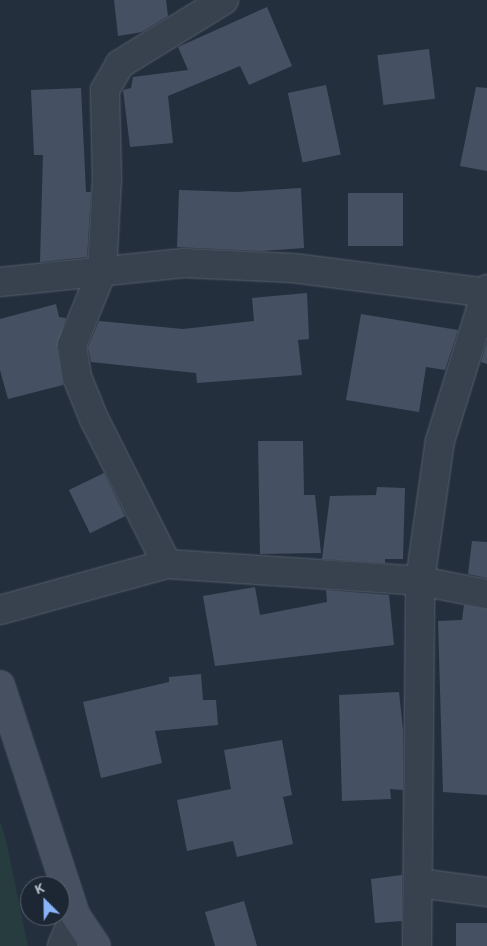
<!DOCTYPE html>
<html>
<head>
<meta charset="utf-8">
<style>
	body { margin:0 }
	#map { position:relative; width:487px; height:946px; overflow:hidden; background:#242f3e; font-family:Barlow,sans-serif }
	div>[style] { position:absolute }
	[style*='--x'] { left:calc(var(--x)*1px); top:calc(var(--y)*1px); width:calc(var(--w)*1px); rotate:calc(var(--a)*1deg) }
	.green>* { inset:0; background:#263c3f }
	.building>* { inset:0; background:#455162; transform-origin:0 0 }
	.roads { filter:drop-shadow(0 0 1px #565f6c) drop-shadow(0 0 1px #565f6c) }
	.street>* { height:28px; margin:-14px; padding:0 14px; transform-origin:14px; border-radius:14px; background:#38414e }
	.secondary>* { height:28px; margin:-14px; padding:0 14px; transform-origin:14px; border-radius:14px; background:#465061 }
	span { translate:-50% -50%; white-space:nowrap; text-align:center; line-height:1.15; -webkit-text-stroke:5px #1d2633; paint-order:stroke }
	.north { position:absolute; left:20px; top:876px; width:50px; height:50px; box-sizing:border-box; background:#1d2633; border:1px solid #59626f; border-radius:50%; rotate:337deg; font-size:14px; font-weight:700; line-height:20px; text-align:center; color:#b4bcc9 }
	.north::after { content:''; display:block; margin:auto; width:18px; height:22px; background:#8ab4f8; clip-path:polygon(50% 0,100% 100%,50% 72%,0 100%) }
</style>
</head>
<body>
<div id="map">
	<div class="green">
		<div style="clip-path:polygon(0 821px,6px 840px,28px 946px,0 946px)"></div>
	</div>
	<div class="building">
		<div style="clip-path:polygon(114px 0,166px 0,168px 16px,142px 32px,118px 36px)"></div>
		<div style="clip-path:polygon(267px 7px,292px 66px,249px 85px,240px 66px,168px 96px,173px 143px,130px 147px,123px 90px,131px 88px,133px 77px,188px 70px,178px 47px)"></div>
		<div style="left:429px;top:49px;width:50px;height:52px;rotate:83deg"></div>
		<div style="left:326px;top:85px;width:71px;height:39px;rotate:78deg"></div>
		<div style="clip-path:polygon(476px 87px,487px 88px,487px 171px,460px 166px)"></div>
		<div style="clip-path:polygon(81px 88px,86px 192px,91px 192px,87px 257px,40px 262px,43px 155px,34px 155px,31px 90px)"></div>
		<div style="clip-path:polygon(301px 188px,304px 248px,262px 251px,177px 247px,179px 190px,238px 192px)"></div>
		<div style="left:348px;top:193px;width:55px;height:53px"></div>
		<div style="clip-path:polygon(307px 293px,309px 339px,298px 340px,302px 375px,197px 383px,196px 373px,91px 362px,88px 347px,99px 321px,183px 329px,254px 321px,252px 298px)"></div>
		<div style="clip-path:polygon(56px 304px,59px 317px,66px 318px,57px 347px,63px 385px,8px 399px,0 370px,0 319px)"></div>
		<div style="clip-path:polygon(361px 314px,458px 330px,445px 370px,426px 367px,419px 412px,346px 400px)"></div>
		<div style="clip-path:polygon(487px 342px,487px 364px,481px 362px)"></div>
		<div style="clip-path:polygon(258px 441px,303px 441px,304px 495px,315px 495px,321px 553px,260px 554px)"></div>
		<div style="left:104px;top:473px;width:48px;height:39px;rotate:64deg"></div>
		<div style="clip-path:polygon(377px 487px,405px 488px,403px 559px,385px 559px,385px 563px,322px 559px,330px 496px,376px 495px)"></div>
		<div style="clip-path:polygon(472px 541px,487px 542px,487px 578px,468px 574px)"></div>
		<div style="clip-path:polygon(255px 587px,260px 615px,327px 602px,326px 590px,389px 595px,394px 645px,215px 666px,203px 596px)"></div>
		<div style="clip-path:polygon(464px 605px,487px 609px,487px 795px,443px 792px,438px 621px,462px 620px)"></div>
		<div style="clip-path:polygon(201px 674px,203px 700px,216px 700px,218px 725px,155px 731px,162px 763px,101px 778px,83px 702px,169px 682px,169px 677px)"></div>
		<div style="clip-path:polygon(399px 692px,403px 730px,403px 790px,390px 789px,391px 799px,342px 801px,339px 695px)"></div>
		<div style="clip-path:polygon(282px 740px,292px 795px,283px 797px,293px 844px,237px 857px,233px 841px,187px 851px,177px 800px,231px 789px,224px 750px)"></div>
		<div style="clip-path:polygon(402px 875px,402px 921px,375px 923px,371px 879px)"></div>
		<div style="clip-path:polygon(244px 901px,257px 946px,215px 946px,205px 912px)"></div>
		<div style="left:487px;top:923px;width:23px;height:31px;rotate:90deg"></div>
	</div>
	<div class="roads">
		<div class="street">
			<div style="--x:0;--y:282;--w:185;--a:-5.9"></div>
			<div style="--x:184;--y:263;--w:109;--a:2.6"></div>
			<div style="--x:293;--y:268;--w:196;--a:7.3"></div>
			<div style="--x:167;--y:564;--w:162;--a:-116.7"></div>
			<div style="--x:94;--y:419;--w:45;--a:-112"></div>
			<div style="--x:77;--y:377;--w:32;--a:-99"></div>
			<div style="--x:72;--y:345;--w:80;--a:-67.9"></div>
			<div style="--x:102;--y:271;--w:91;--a:-86.9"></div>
			<div style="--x:107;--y:180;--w:90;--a:-91.3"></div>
			<div style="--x:105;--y:90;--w:30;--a:-60"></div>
			<div style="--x:120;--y:64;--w:122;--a:-31.6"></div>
			<div style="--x:0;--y:610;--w:173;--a:-15.4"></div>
			<div style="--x:167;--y:564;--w:254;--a:3.8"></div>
			<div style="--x:420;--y:581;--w:68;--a:11"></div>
			<div style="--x:418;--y:883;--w:70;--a:7.4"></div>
			<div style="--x:62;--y:946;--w:34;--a:-67"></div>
			<div style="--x:417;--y:946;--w:365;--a:-89.5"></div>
			<div style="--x:420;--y:581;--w:141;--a:-81.9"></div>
			<div style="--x:440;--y:441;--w:159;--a:-72.8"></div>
		</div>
		<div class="secondary">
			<div style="--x:0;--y:685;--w:242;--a:71.9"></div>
			<div style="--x:75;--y:915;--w:37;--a:56"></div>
		</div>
	</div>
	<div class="north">K</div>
</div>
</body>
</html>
